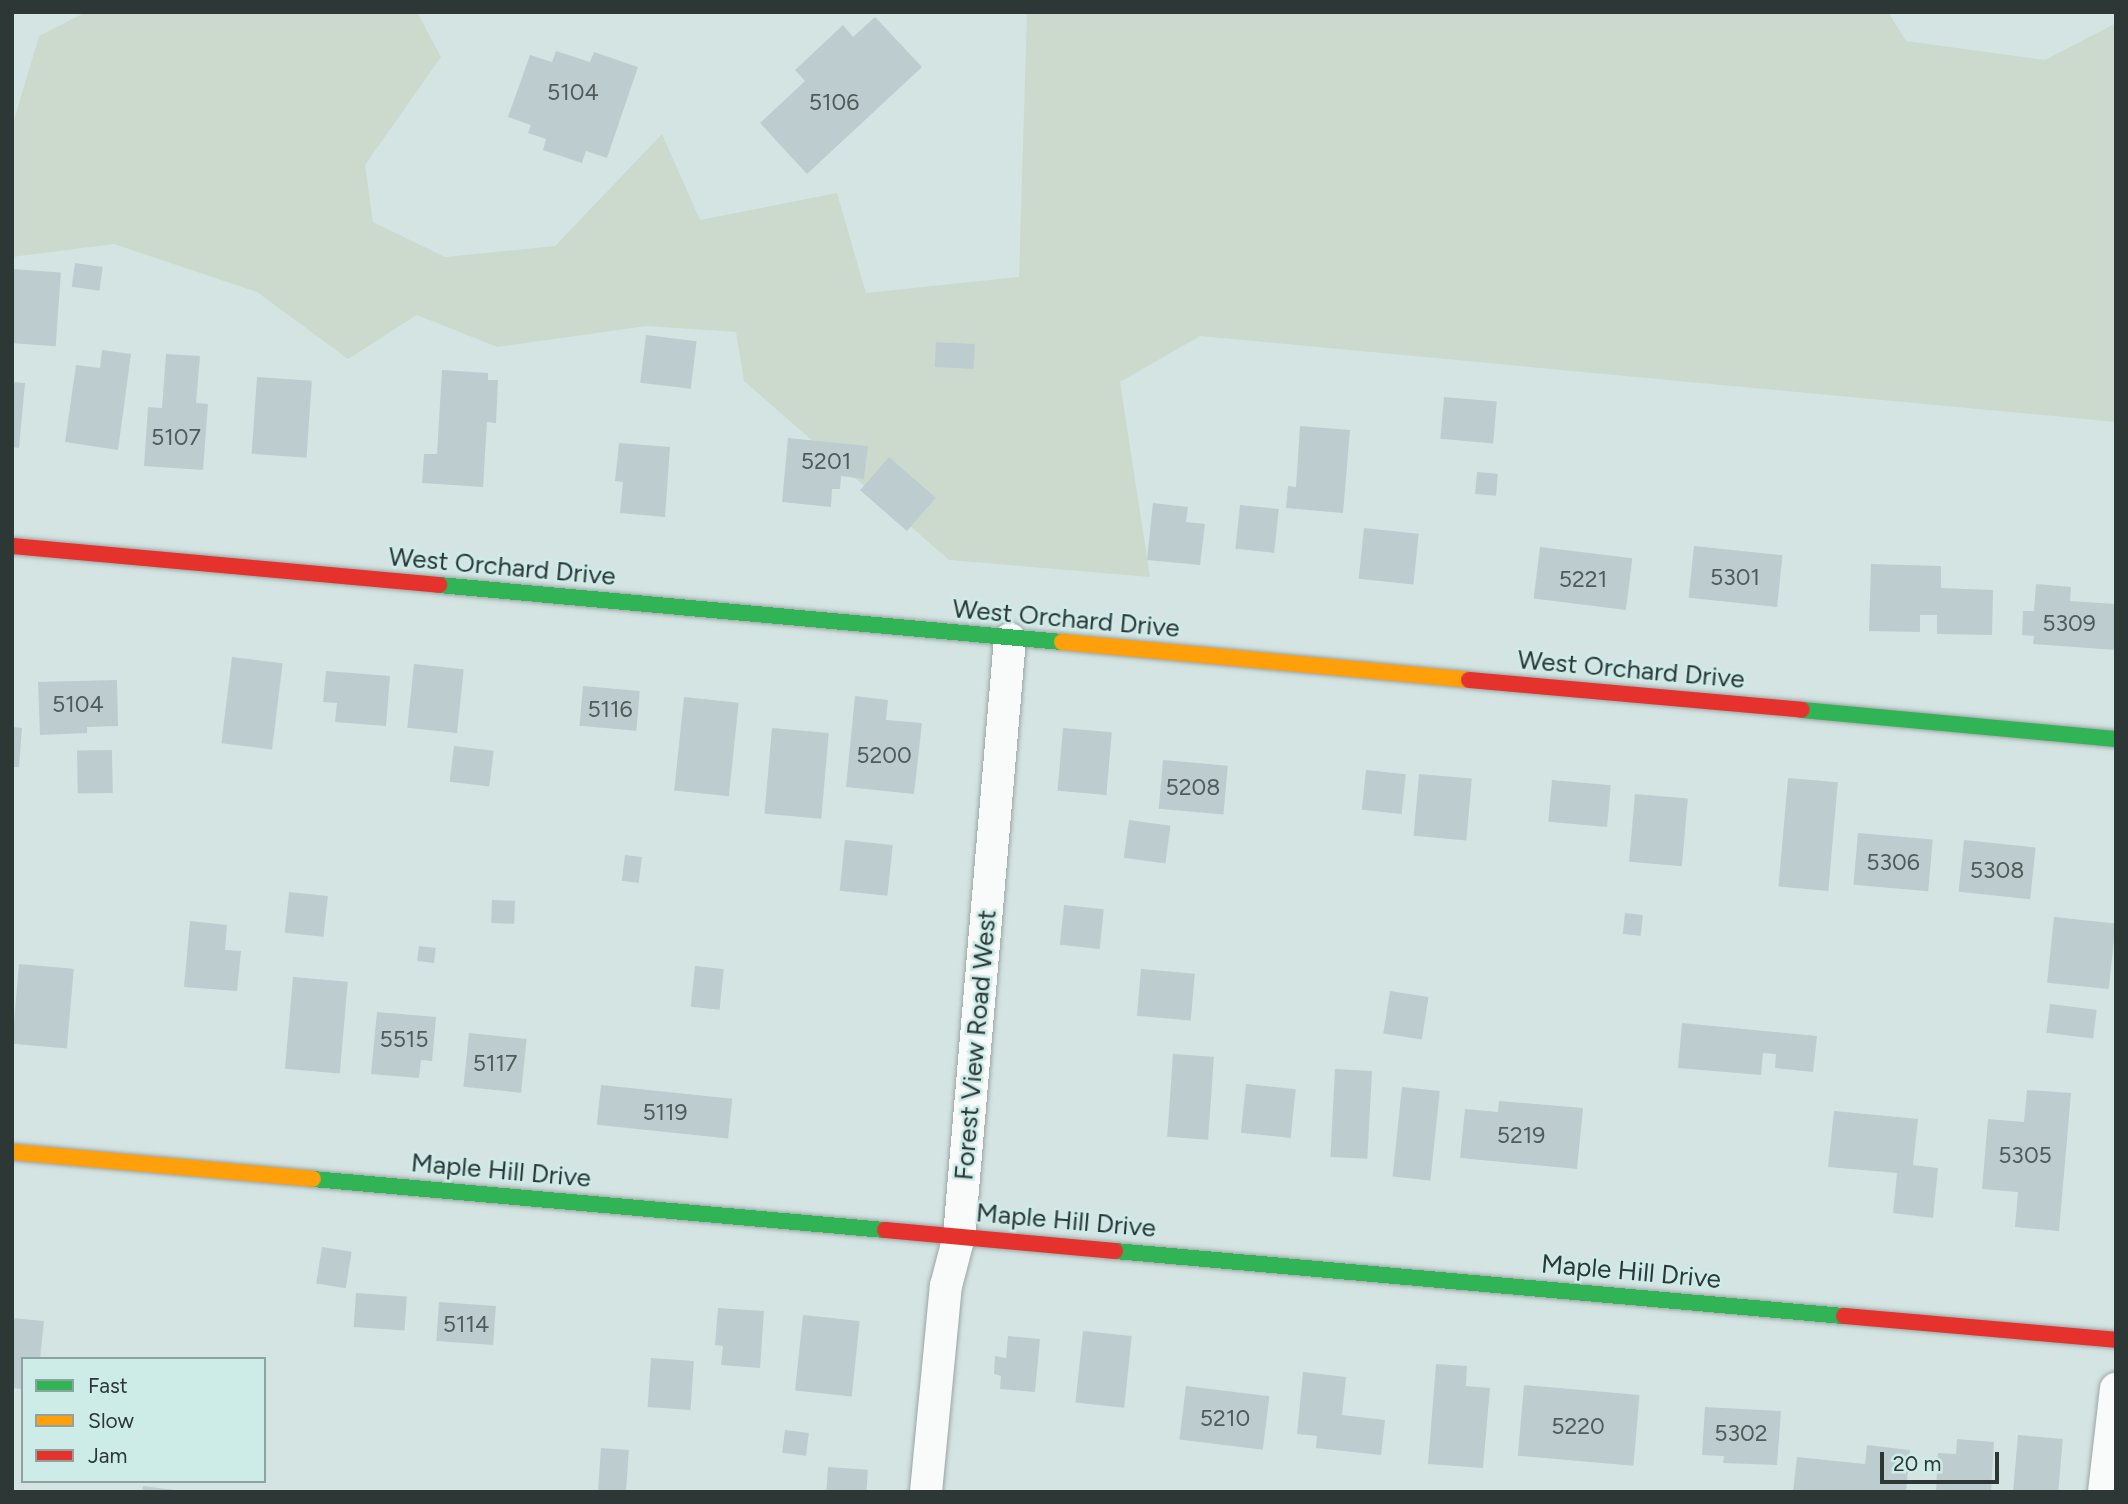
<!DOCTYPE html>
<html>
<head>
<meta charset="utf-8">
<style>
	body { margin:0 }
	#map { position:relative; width:2128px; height:1504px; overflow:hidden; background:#d4e4e2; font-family:Figtree,sans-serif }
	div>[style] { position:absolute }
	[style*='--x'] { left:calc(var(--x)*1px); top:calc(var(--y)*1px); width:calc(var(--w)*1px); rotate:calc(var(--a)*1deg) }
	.green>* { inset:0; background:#ccdacd }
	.building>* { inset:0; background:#bdcdcf; transform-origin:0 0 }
	.roads { filter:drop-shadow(0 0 2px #9aa6a5) drop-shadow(0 0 2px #9aa6a5) }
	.street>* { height:32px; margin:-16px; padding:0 16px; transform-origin:16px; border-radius:16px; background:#f9fbfb }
	.fast>* { height:16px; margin:-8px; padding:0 8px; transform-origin:8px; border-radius:8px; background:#30b455 }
	.slow>* { height:16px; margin:-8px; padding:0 8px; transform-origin:8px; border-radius:8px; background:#ff9f0a }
	.jam>* { height:16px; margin:-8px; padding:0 8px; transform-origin:8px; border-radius:8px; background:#e5322d }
	span { translate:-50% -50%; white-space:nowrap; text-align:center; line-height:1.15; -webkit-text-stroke:5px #cdebe7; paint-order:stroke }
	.number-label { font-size:23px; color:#505c5c }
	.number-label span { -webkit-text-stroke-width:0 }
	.street-label { font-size:26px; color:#2c3736 }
	.frame { position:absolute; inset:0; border:14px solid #2c3736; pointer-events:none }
	.legend { position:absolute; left:21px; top:1357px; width:245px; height:126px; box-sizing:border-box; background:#cdebe7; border:2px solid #8da3a0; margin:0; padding:9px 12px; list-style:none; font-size:21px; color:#2c3736 }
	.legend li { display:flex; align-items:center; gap:14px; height:35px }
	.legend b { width:35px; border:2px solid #8da3a0 }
	.scale { position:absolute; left:1880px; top:1452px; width:119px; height:32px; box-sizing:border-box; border:4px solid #2c3736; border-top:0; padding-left:9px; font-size:21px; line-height:24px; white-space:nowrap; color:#2c3736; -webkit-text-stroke:5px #cdebe7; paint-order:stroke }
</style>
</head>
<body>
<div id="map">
	<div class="green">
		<div style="clip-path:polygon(86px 12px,417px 12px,441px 57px,365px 165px,373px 222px,445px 257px,555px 246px,662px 134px,700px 220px,837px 193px,866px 293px,1019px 277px,1027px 12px,1888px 12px,1906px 41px,2045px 60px,2116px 23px,2116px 422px,1200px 336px,1120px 382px,1150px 577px,949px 560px,744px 381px,736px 332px,647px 326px,497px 347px,417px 315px,348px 359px,257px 292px,114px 244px,12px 257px,12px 127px,39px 36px)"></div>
	</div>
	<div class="building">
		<div style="clip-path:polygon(875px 17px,922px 67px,807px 174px,760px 123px,805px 81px,795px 70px,843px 25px,853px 37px)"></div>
		<div style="clip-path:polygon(556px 51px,590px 62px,594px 52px,638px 67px,607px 158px,586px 151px,582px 163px,543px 150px,546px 139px,528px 133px,531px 125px,508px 117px,530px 55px,552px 62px)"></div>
		<div style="left:75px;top:263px;width:28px;height:24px;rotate:8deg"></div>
		<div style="left:12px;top:269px;width:49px;height:74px;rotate:4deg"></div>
		<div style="left:646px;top:335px;width:51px;height:48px;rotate:7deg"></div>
		<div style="left:936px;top:342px;width:39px;height:25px;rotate:3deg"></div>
		<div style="clip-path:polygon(102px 350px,131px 354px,118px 450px,65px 442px,76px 365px,100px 368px)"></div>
		<div style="clip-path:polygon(166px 354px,200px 356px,196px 403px,208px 404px,203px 470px,144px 466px,148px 407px,162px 408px)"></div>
		<div style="clip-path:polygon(442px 370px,488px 373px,488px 380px,498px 380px,496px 423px,487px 422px,483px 487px,422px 483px,424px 454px,437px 454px)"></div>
		<div style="left:257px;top:377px;width:55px;height:77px;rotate:4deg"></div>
		<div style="clip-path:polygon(12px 382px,25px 383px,19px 448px,12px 447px)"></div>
		<div style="left:1444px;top:397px;width:53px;height:42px;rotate:5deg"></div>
		<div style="clip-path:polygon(1300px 426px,1350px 430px,1343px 513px,1286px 508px,1288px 486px,1296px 487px)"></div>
		<div style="clip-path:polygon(788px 438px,868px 446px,864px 479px,841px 476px,840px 489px,832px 489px,831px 507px,782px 502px)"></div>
		<div style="clip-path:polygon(619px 443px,670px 447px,665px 517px,620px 513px,623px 482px,615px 481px)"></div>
		<div style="left:889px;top:457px;width:62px;height:44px;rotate:41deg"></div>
		<div style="left:1477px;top:472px;width:21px;height:22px;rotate:5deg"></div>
		<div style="clip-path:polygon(1153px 503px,1188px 507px,1186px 522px,1205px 524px,1200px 565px,1147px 560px)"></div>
		<div style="left:1240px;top:505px;width:39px;height:44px;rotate:6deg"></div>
		<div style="left:1364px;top:528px;width:55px;height:51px;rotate:6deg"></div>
		<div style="left:1694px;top:546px;width:89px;height:52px;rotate:6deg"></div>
		<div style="left:1540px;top:547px;width:93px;height:52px;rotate:7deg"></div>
		<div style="clip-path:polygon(1871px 564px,1941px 566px,1941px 588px,1993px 590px,1992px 635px,1937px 634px,1937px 615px,1920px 615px,1920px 632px,1869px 631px)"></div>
		<div style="clip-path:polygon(2036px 584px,2071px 587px,2070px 601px,2116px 604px,2116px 650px,2033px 644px,2034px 636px,2022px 635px,2023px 611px,2034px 611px)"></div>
		<div style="left:232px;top:657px;width:51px;height:87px;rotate:7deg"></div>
		<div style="left:414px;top:664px;width:50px;height:64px;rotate:6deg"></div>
		<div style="clip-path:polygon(326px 671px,390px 676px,386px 726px,335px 722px,337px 703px,323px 702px)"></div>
		<div style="clip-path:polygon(117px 680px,118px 726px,87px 727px,87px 733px,40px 735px,38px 682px)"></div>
		<div style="left:583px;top:686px;width:57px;height:40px;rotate:5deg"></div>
		<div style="clip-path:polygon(855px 696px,888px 700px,886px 720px,922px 723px,914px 794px,846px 787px)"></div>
		<div style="left:684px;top:697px;width:55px;height:94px;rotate:6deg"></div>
		<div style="clip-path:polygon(12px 727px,22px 728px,19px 767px,12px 767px)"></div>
		<div style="left:772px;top:728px;width:57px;height:86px;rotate:5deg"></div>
		<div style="left:1063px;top:728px;width:49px;height:63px;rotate:5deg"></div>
		<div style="left:454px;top:746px;width:40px;height:36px;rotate:7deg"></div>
		<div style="left:112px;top:750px;width:43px;height:35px;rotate:89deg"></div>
		<div style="left:1163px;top:760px;width:65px;height:49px;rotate:5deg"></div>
		<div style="left:1366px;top:770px;width:40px;height:40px;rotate:6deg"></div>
		<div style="left:1419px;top:774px;width:53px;height:62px;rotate:5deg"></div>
		<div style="left:1788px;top:778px;width:50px;height:109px;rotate:5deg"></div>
		<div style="left:1552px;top:780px;width:59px;height:42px;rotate:5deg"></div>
		<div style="left:1635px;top:794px;width:53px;height:68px;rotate:5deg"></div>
		<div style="left:1129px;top:820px;width:42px;height:38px;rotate:8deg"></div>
		<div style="left:1858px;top:833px;width:75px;height:52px;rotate:5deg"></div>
		<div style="left:845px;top:840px;width:48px;height:51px;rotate:6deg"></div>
		<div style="left:1964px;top:840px;width:72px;height:52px;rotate:6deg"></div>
		<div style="left:625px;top:855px;width:17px;height:26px;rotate:7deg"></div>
		<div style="left:289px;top:892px;width:39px;height:41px;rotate:6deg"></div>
		<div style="left:492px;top:900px;width:23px;height:23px;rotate:2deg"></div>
		<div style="left:1064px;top:905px;width:40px;height:40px;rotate:6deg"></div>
		<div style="left:1625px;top:913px;width:18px;height:21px;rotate:6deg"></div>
		<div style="left:2054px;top:917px;width:62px;height:66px;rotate:6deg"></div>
		<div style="clip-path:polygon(190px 921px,227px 925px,225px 950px,241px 951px,237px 991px,184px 987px)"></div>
		<div style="left:419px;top:946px;width:17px;height:15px;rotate:7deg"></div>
		<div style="left:19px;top:964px;width:55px;height:80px;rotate:5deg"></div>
		<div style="left:695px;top:966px;width:29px;height:41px;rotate:6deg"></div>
		<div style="left:1141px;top:969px;width:54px;height:47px;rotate:5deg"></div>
		<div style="left:293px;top:977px;width:55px;height:92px;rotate:5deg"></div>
		<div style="left:1390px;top:991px;width:39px;height:43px;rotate:9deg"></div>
		<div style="left:2050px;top:1004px;width:47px;height:29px;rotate:7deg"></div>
		<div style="clip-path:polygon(377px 1012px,436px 1017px,432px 1061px,421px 1060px,419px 1078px,371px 1074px)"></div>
		<div style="clip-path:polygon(1682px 1023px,1817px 1036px,1813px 1072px,1775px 1068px,1776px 1054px,1763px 1053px,1761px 1075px,1678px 1068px)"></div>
		<div style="left:469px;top:1033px;width:58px;height:54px;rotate:6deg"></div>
		<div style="left:1173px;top:1054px;width:41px;height:83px;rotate:4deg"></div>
		<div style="left:1335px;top:1069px;width:37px;height:88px;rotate:3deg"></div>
		<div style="left:1246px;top:1084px;width:50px;height:49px;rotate:6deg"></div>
		<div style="left:601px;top:1085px;width:132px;height:40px;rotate:6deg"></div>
		<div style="left:1402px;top:1087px;width:38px;height:90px;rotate:6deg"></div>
		<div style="clip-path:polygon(2027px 1090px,2071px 1093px,2059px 1231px,2015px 1227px,2018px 1192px,1982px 1189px,1988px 1119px,2024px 1122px)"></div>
		<div style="clip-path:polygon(1499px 1101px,1583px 1108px,1577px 1169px,1460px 1158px,1465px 1109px,1498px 1112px)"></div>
		<div style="clip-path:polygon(1834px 1111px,1918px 1119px,1913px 1165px,1938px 1168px,1933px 1218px,1893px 1213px,1897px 1173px,1828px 1167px)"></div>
		<div style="left:322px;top:1247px;width:30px;height:37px;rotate:9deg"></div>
		<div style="left:356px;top:1293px;width:51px;height:34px;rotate:4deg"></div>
		<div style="left:439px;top:1302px;width:57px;height:39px;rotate:4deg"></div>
		<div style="clip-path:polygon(718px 1308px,764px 1311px,760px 1368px,721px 1365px,723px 1346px,715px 1345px)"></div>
		<div style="left:803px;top:1315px;width:57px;height:76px;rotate:6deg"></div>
		<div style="clip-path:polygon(12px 1318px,44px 1321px,40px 1359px,23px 1359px,23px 1389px,12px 1388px)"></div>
		<div style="left:1083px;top:1331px;width:49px;height:72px;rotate:6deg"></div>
		<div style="clip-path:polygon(1008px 1336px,1040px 1339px,1035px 1392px,1000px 1389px,1001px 1376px,994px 1374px,995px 1356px,1006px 1358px)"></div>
		<div style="left:651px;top:1358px;width:43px;height:49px;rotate:4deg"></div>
		<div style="clip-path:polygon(1436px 1364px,1467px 1366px,1466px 1386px,1490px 1388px,1483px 1468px,1428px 1464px)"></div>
		<div style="clip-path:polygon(1303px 1372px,1346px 1377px,1342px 1415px,1385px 1420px,1381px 1455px,1316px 1448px,1317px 1436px,1297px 1434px)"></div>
		<div style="left:1524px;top:1385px;width:116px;height:71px;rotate:5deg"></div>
		<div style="left:1186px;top:1386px;width:84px;height:54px;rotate:7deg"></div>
		<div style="clip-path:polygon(1705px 1407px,1781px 1411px,1777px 1465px,1723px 1463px,1724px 1456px,1702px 1455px)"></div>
		<div style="left:785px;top:1430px;width:24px;height:23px;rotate:7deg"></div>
		<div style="left:2018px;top:1435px;width:45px;height:57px;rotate:5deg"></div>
		<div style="clip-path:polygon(1957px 1439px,1994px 1442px,1991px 1492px,1936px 1492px,1938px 1453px,1956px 1454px)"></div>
		<div style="clip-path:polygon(1867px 1445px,1910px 1450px,1906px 1492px,1793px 1492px,1797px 1457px,1865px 1464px)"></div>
		<div style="left:601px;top:1448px;width:28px;height:42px;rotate:4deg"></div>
		<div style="left:828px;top:1467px;width:40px;height:25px;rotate:4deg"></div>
		<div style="clip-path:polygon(143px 1486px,174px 1490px,174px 1492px,142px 1492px)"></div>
	</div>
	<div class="roads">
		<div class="street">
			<div style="--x:926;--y:1492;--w:207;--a:-84.5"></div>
			<div style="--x:946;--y:1286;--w:52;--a:-75.4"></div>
			<div style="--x:959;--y:1236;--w:599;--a:-85.12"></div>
			<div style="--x:2104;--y:1492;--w:104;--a:-83.4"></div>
		</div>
		<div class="fast">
			<div style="--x:439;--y:585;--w:626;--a:5.23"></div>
			<div style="--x:1802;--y:710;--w:315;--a:5.3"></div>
			<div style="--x:313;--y:1179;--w:574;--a:5.1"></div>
			<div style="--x:1115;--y:1251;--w:732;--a:5.1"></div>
		</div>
		<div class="slow">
			<div style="--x:1062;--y:642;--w:409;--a:5.3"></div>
			<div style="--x:12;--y:1152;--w:302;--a:5.1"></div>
		</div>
		<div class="jam">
			<div style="--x:12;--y:546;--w:429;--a:5.2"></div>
			<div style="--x:1469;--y:680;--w:334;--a:5.1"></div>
			<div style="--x:885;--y:1230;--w:231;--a:5.2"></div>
			<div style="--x:1844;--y:1316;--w:273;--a:5"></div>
		</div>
	</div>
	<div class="number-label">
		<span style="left:573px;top:92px">5104</span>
		<span style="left:834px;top:102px">5106</span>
		<span style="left:176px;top:437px">5107</span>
		<span style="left:826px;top:461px">5201</span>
		<span style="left:1735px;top:577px">5301</span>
		<span style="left:1583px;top:579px">5221</span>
		<span style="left:2069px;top:623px">5309</span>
		<span style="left:78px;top:704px">5104</span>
		<span style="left:610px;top:709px">5116</span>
		<span style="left:884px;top:755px">5200</span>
		<span style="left:1193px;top:787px">5208</span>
		<span style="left:1893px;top:862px">5306</span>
		<span style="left:1997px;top:870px">5308</span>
		<span style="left:404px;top:1039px">5515</span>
		<span style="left:495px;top:1063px">5117</span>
		<span style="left:665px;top:1112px">5119</span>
		<span style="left:1521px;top:1135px">5219</span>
		<span style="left:2025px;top:1155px">5305</span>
		<span style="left:466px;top:1324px">5114</span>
		<span style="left:1225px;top:1418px">5210</span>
		<span style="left:1578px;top:1426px">5220</span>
		<span style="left:1741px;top:1433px">5302</span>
	</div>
	<div class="street-label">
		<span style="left:502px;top:567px;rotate:5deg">West Orchard Drive</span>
		<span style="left:1066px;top:619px;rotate:5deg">West Orchard Drive</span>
		<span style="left:1631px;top:670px;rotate:5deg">West Orchard Drive</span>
		<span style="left:976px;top:1045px;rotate:-85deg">Forest View Road West</span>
		<span style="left:501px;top:1171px;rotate:5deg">Maple Hill Drive</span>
		<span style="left:1066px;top:1221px;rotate:5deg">Maple Hill Drive</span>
		<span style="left:1631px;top:1272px;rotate:5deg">Maple Hill Drive</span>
	</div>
	<div class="frame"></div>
	<ul class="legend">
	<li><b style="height:9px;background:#30b455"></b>Fast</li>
	<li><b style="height:9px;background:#ff9f0a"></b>Slow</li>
	<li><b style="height:9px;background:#e5322d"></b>Jam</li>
	</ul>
	<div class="scale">20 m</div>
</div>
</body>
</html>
